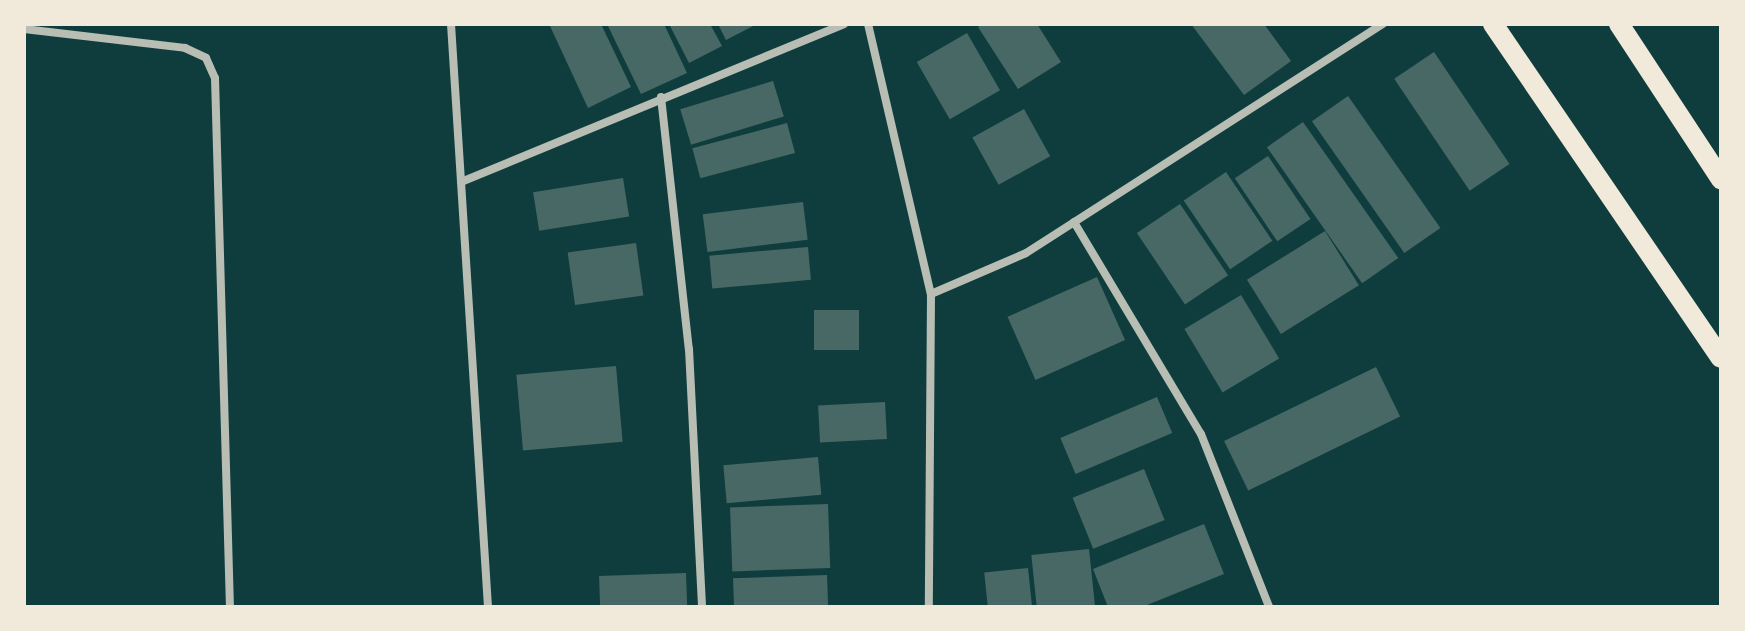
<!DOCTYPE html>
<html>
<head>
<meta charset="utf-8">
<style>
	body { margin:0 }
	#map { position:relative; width:1745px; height:631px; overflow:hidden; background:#0f3d3e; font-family:Manrope,sans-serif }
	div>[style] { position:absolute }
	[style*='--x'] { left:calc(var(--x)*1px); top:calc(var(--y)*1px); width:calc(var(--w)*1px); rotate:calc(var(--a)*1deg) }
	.building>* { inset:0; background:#486865; transform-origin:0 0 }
	.minor>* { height:8px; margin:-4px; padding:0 4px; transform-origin:4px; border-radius:4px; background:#b8beb3 }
	.primary>* { height:20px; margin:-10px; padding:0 10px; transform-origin:10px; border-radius:10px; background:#f1e9da }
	span { translate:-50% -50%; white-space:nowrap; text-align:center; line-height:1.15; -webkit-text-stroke:8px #f1e9da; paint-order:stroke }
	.frame { position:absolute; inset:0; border:26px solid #f1e9da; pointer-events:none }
</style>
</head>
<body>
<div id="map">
	<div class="building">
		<div style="clip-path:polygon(554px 24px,601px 24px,631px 87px,588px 108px,550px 26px)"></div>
		<div style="clip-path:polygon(607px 24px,664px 24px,687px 73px,641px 94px)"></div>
		<div style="clip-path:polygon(669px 24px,710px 24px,722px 46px,689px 63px)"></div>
		<div style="clip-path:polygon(718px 24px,757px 24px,726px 40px)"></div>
		<div style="clip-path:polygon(983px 24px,1037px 24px,1061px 62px,1018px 89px,978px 27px)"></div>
		<div style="clip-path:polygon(1191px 24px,1264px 24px,1291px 61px,1244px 95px)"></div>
		<div style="left:967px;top:33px;width:66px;height:58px;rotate:60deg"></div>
		<div style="left:1434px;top:52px;width:135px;height:48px;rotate:56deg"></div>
		<div style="left:773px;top:81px;width:37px;height:97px;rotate:73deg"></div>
		<div style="left:1348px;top:96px;width:161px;height:44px;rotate:55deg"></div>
		<div style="left:1024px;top:109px;width:54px;height:59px;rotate:61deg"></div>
		<div style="left:1303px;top:122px;width:166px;height:44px;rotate:55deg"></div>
		<div style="left:787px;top:123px;width:31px;height:98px;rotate:75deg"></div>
		<div style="left:1268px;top:156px;width:76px;height:40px;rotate:56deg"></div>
		<div style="left:1226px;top:172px;width:83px;height:51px;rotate:56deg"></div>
		<div style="left:623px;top:178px;width:39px;height:91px;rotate:81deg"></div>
		<div style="left:803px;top:202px;width:38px;height:101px;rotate:83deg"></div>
		<div style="left:1180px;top:204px;width:86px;height:52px;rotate:56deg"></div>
		<div style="left:1325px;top:231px;width:64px;height:92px;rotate:58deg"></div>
		<div style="left:636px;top:243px;width:53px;height:69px;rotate:82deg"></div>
		<div style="left:808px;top:247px;width:33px;height:99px;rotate:85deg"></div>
		<div style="left:1097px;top:277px;width:69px;height:98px;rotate:66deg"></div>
		<div style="left:1241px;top:295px;width:74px;height:66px;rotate:59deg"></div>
		<div style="left:814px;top:310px;width:45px;height:40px"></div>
		<div style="left:616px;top:366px;width:76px;height:100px;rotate:85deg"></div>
		<div style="left:1376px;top:367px;width:55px;height:169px;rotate:64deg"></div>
		<div style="left:1157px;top:397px;width:39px;height:105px;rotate:67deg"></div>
		<div style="left:885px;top:402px;width:37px;height:67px;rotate:87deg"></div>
		<div style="left:818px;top:457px;width:38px;height:95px;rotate:85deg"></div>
		<div style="left:1144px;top:469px;width:55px;height:77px;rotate:68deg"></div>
		<div style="left:828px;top:504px;width:64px;height:98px;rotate:88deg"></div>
		<div style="clip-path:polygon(1204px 524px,1224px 574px,1142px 607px,1108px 607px,1093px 569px)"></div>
		<div style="left:1089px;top:549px;width:58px;height:58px;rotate:84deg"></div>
		<div style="left:1028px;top:568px;width:39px;height:44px;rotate:84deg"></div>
		<div style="left:686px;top:573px;width:34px;height:87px;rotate:88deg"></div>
		<div style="left:827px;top:575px;width:32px;height:94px;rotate:88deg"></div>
	</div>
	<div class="minor">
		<div style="--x:451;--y:24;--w:584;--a:86.37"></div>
		<div style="--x:868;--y:24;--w:277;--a:76.9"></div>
		<div style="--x:931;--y:294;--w:313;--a:90.4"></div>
		<div style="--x:24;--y:29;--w:162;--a:6.7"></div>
		<div style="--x:185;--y:48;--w:23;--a:25"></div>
		<div style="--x:206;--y:58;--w:22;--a:66"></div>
		<div style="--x:215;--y:78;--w:529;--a:88.38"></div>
		<div style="--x:661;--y:97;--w:254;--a:83.7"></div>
		<div style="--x:689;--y:349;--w:258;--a:87.1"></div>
		<div style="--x:461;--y:182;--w:414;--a:-22.4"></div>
		<div style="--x:1074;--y:222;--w:247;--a:59.1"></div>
		<div style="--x:1201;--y:434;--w:186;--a:68.5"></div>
		<div style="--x:931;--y:294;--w:103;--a:-23.3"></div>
		<div style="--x:1026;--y:253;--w:424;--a:-32.7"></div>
	</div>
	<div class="primary">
		<div style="--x:1493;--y:24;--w:404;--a:55.7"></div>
		<div style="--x:1619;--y:24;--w:186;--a:56.7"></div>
	</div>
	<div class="frame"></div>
</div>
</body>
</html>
